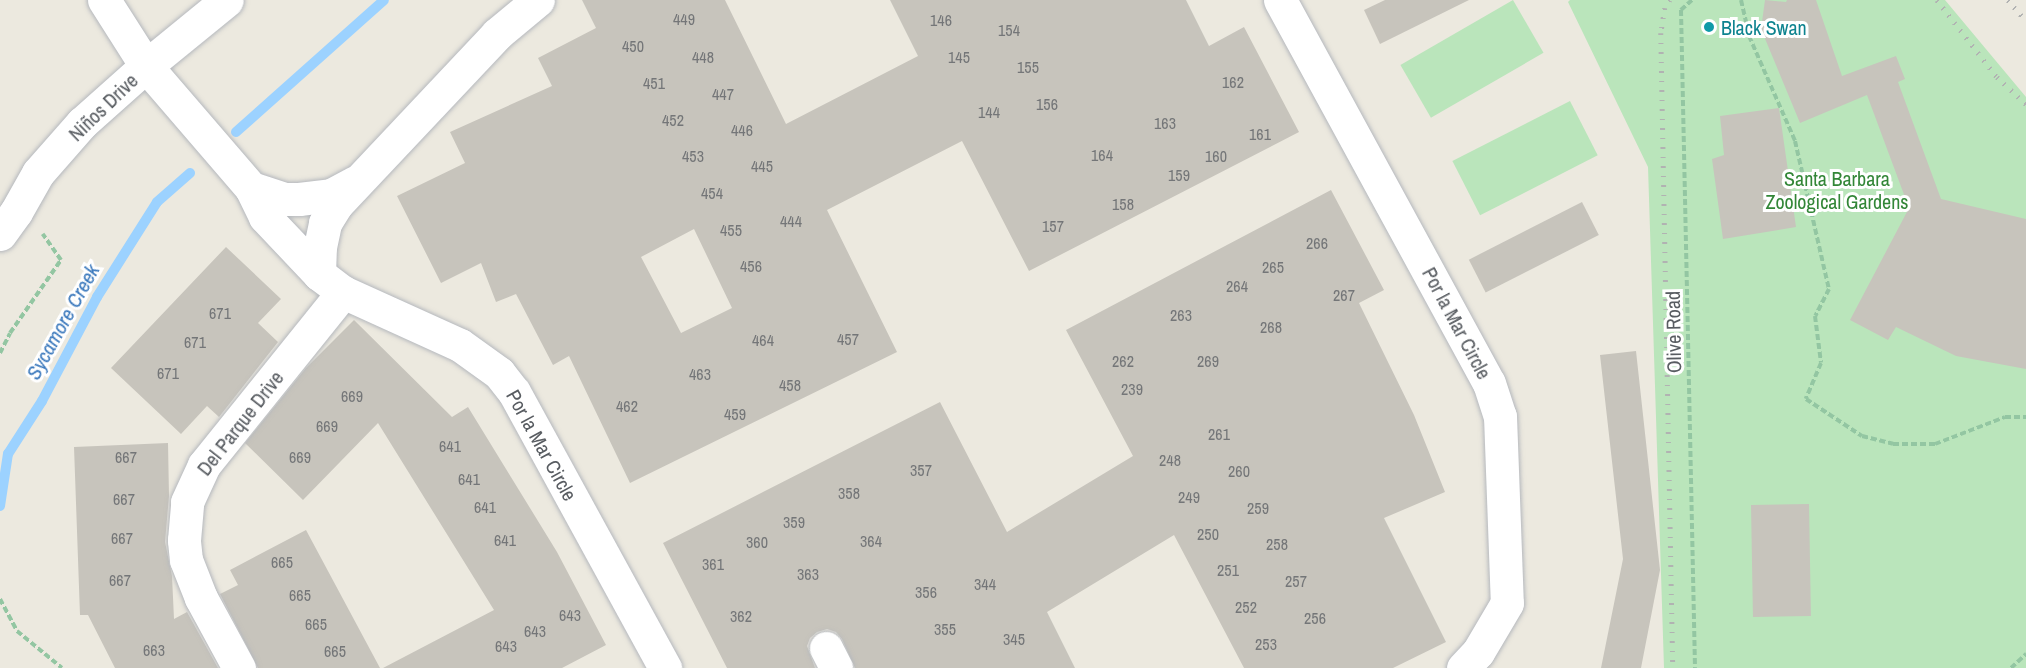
<!DOCTYPE html>
<html>
<head>
<meta charset="utf-8">
<style>
	body { margin:0 }
	#map { position:relative; width:2026px; height:668px; overflow:hidden; background:#ece9df; font-family:"Archivo Narrow",sans-serif }
	div>[style] { position:absolute }
	[style*='--x'] { left:calc(var(--x)*1px); top:calc(var(--y)*1px); width:calc(var(--w)*1px); rotate:calc(var(--a)*1deg) }
	.green>* { inset:0; background:#bae5bb; transform-origin:0 0 }
	.stream>* { height:10px; margin:-5px; padding:0 5px; transform-origin:5px; border-radius:5px; background:#9cd2ff }
	.building>* { inset:0; background:#c7c4bc; transform-origin:0 0 }
	.path>* { height:4px; margin-top:-2px; transform-origin:0; background:repeating-linear-gradient(90deg,#93c6a2 0 6px,transparent 0 9px) }
	.roads { filter:drop-shadow(0 0 2px #b5b8bd) drop-shadow(0 0 2px #b5b8bd) }
	.minor>* { height:33px; margin:-16.5px; padding:0 16.5px; transform-origin:16.5px; border-radius:16.5px; background:#fff }
	.rail>* { height:4.5px; margin-top:-2.25px; transform-origin:0; background:repeating-linear-gradient(90deg,#b1b2b2 0 1.5px,transparent 0 9.5px) }
	.dots>* { width:16px; height:16px; translate:-50% -50%; box-sizing:border-box; border:3px solid #fff; border-radius:50% }
	span { translate:-50% -50%; white-space:nowrap; text-align:center; line-height:1.15; -webkit-text-stroke:6px #fff; paint-order:stroke }
	.number-label { font-size:16px; color:#747678 }
	.number-label span { -webkit-text-stroke-width:0 }
	.culture-label { font-size:20px; color:#0d838f }
	.left { translate:0 -50%; text-align:left }
	.street-label { font-size:20px; color:#585c61 }
	.park-label { font-size:20px; color:#328637 }
	.water-label { font-size:21px; color:#3a78bc; font-style:italic }
</style>
</head>
<body>
<div id="map">
	<div class="green">
		<div style="left:1513px;top:0;width:61px;height:130px;rotate:60deg"></div>
		<div style="clip-path:polygon(1570px 0,1945px 0,2026px 97px,2026px 668px,1664px 668px,1648px 167px,1568px 2px)"></div>
		<div style="left:1570px;top:101px;width:61px;height:132px;rotate:63deg"></div>
	</div>
	<div class="stream">
		<div style="--x:236;--y:132;--w:198;--a:-41.7"></div>
		<div style="--x:0;--y:506;--w:53;--a:-81.3"></div>
		<div style="--x:8;--y:454;--w:63;--a:-57.3"></div>
		<div style="--x:42;--y:401;--w:118;--a:-62.1"></div>
		<div style="--x:97;--y:297;--w:112;--a:-57.7"></div>
		<div style="--x:157;--y:202;--w:44;--a:-41.3"></div>
	</div>
	<div class="building">
		<div style="clip-path:polygon(evenodd,582px 0,725px 0,786px 124px,918px 56px,890px 0,1186px 0,1209px 46px,1244px 27px,1299px 132px,1029px 271px,962px 141px,827px 210px,897px 352px,630px 483px,569px 356px,553px 365px,516px 294px,496px 302px,481px 263px,441px 283px,397px 196px,465px 163px,450px 132px,552px 86px,538px 58px,596px 28px,582px 0,694px 229px,732px 308px,681px 333px,641px 257px,694px 229px)"></div>
		<div style="clip-path:polygon(1385px 0,1469px 0,1380px 44px,1364px 10px)"></div>
		<div style="clip-path:polygon(1765px 0,1786px 2px,1787px 0,1816px 0,1842px 76px,1896px 56px,1905px 79px,1898px 82px,1941px 199px,2026px 219px,2026px 369px,1956px 356px,1896px 327px,1888px 340px,1850px 320px,1909px 208px,1867px 95px,1800px 123px,1761px 29px)"></div>
		<div style="clip-path:polygon(1779px 108px,1796px 227px,1723px 239px,1712px 159px,1724px 155px,1720px 116px)"></div>
		<div style="clip-path:polygon(1331px 190px,1384px 290px,1359px 303px,1414px 415px,1445px 492px,1384px 518px,1446px 642px,1393px 668px,1244px 668px,1174px 535px,1047px 612px,1075px 668px,855px 668px,842px 639px,836px 632px,827px 629px,817px 632px,810px 638px,807px 646px,815px 668px,727px 668px,663px 543px,940px 402px,1007px 532px,1133px 456px,1066px 330px)"></div>
		<div style="left:1582px;top:202px;width:37px;height:127px;rotate:63deg"></div>
		<div style="clip-path:polygon(226px 247px,281px 299px,258px 323px,278px 342px,219px 417px,207px 406px,181px 434px,111px 368px)"></div>
		<div style="clip-path:polygon(354px 320px,452px 417px,468px 407px,557px 552px,606px 645px,562px 668px,383px 668px,494px 610px,378px 423px,303px 500px,245px 443px,306px 368px)"></div>
		<div style="clip-path:polygon(1636px 351px,1660px 570px,1641px 668px,1601px 668px,1623px 559px,1600px 355px)"></div>
		<div style="clip-path:polygon(168px 443px,169px 496px,165px 542px,172px 576px,174px 619px,187px 612px,218px 668px,115px 668px,88px 615px,80px 615px,74px 447px)"></div>
		<div style="left:1809px;top:504px;width:112px;height:58px;rotate:89deg"></div>
		<div style="clip-path:polygon(306px 530px,380px 668px,258px 668px,220px 594px,238px 585px,230px 570px)"></div>
	</div>
	<div class="path">
		<div style="--x:1692;--y:0;--w:15;--a:138"></div>
		<div style="--x:1681;--y:10;--w:658;--a:88.78"></div>
		<div style="--x:1741;--y:0;--w:37;--a:77"></div>
		<div style="--x:1749;--y:36;--w:115;--a:66.3"></div>
		<div style="--x:1795;--y:141;--w:152;--a:77.1"></div>
		<div style="--x:1829;--y:289;--w:30;--a:117"></div>
		<div style="--x:1815;--y:316;--w:47;--a:82.7"></div>
		<div style="--x:1821;--y:363;--w:39;--a:113"></div>
		<div style="--x:1806;--y:399;--w:67;--a:33.5"></div>
		<div style="--x:1862;--y:436;--w:32;--a:14"></div>
		<div style="--x:1893;--y:444;--w:42;--a:0"></div>
		<div style="--x:1935;--y:444;--w:75;--a:-21.1"></div>
		<div style="--x:2005;--y:417;--w:21;--a:0"></div>
		<div style="--x:0;--y:353;--w:22;--a:-63"></div>
		<div style="--x:10;--y:333;--w:89;--a:-55.1"></div>
		<div style="--x:61;--y:260;--w:32;--a:-125"></div>
		<div style="--x:0;--y:599;--w:36;--a:62"></div>
		<div style="--x:17;--y:631;--w:58;--a:39.4"></div>
		<div style="--x:2011;--y:668;--w:21;--a:-43"></div>
	</div>
	<div class="roads">
		<div class="minor">
			<div style="--x:104;--y:0;--w:78;--a:57.5"></div>
			<div style="--x:146;--y:66;--w:161;--a:49.3"></div>
			<div style="--x:251;--y:188;--w:32;--a:64"></div>
			<div style="--x:265;--y:217;--w:79;--a:46.5"></div>
			<div style="--x:319;--y:274;--w:30;--a:37"></div>
			<div style="--x:343;--y:292;--w:128;--a:24.4"></div>
			<div style="--x:460;--y:345;--w:48;--a:35.7"></div>
			<div style="--x:499;--y:373;--w:24;--a:52"></div>
			<div style="--x:514;--y:392;--w:315;--a:61.3"></div>
			<div style="--x:1280;--y:0;--w:436;--a:61.4"></div>
			<div style="--x:1489;--y:383;--w:35;--a:72"></div>
			<div style="--x:1500;--y:416;--w:187;--a:87.9"></div>
			<div style="--x:1507;--y:603;--w:57;--a:120.6"></div>
			<div style="--x:1478;--y:652;--w:22;--a:133"></div>
			<div style="--x:251;--y:188;--w:36;--a:18"></div>
			<div style="--x:285;--y:199;--w:14;--a:0"></div>
			<div style="--x:299;--y:199;--w:32;--a:-7"></div>
			<div style="--x:331;--y:195;--w:27;--a:-28"></div>
			<div style="--x:0;--y:234;--w:27;--a:-54"></div>
			<div style="--x:16;--y:212;--w:45;--a:-60.6"></div>
			<div style="--x:38;--y:173;--w:67;--a:-48.7"></div>
			<div style="--x:82;--y:123;--w:86;--a:-41.7"></div>
			<div style="--x:146;--y:66;--w:104;--a:-39.2"></div>
			<div style="--x:319;--y:274;--w:27;--a:-88"></div>
			<div style="--x:320;--y:247;--w:25;--a:-78"></div>
			<div style="--x:325;--y:223;--w:22;--a:-58"></div>
			<div style="--x:337;--y:204;--w:233;--a:-46.7"></div>
			<div style="--x:497;--y:34;--w:53;--a:-39.7"></div>
			<div style="--x:826;--y:648;--w:22;--a:63"></div>
			<div style="--x:239;--y:668;--w:80;--a:-118.5"></div>
			<div style="--x:201;--y:598;--w:41;--a:-111.5"></div>
			<div style="--x:186;--y:560;--w:20;--a:-96"></div>
			<div style="--x:184;--y:540;--w:38;--a:-85"></div>
			<div style="--x:187;--y:502;--w:41;--a:-65.3"></div>
			<div style="--x:204;--y:465;--w:222;--a:-51.2"></div>
		</div>
	</div>
	<div class="rail">
		<div style="--x:1670;--y:0;--w:9;--a:122"></div>
		<div style="--x:1665;--y:8;--w:25;--a:99"></div>
		<div style="--x:1661;--y:33;--w:635;--a:88.92"></div>
		<div style="--x:1937;--y:0;--w:98;--a:52.1"></div>
		<div style="--x:1997;--y:77;--w:40;--a:43"></div>
		<div style="--x:2008;--y:0;--w:28;--a:49"></div>
	</div>
	<div class="dots">
		<div style="left:1709px;top:27px;background:#0f9aa8"></div>
	</div>
	<div class="number-label">
		<span style="left:684px;top:19px">449</span>
		<span style="left:941px;top:20px">146</span>
		<span style="left:1009px;top:30px">154</span>
		<span style="left:633px;top:46px">450</span>
		<span style="left:703px;top:57px">448</span>
		<span style="left:959px;top:57px">145</span>
		<span style="left:1028px;top:67px">155</span>
		<span style="left:1233px;top:82px">162</span>
		<span style="left:654px;top:83px">451</span>
		<span style="left:723px;top:94px">447</span>
		<span style="left:1047px;top:104px">156</span>
		<span style="left:989px;top:112px">144</span>
		<span style="left:673px;top:120px">452</span>
		<span style="left:1165px;top:123px">163</span>
		<span style="left:742px;top:130px">446</span>
		<span style="left:1260px;top:134px">161</span>
		<span style="left:1102px;top:155px">164</span>
		<span style="left:693px;top:156px">453</span>
		<span style="left:1216px;top:156px">160</span>
		<span style="left:762px;top:166px">445</span>
		<span style="left:1179px;top:175px">159</span>
		<span style="left:712px;top:193px">454</span>
		<span style="left:1123px;top:204px">158</span>
		<span style="left:791px;top:221px">444</span>
		<span style="left:1053px;top:226px">157</span>
		<span style="left:731px;top:230px">455</span>
		<span style="left:1317px;top:243px">266</span>
		<span style="left:751px;top:266px">456</span>
		<span style="left:1273px;top:267px">265</span>
		<span style="left:1237px;top:286px">264</span>
		<span style="left:1344px;top:295px">267</span>
		<span style="left:220px;top:313px">671</span>
		<span style="left:1181px;top:315px">263</span>
		<span style="left:1271px;top:327px">268</span>
		<span style="left:848px;top:339px">457</span>
		<span style="left:763px;top:340px">464</span>
		<span style="left:195px;top:342px">671</span>
		<span style="left:1123px;top:361px">262</span>
		<span style="left:1208px;top:361px">269</span>
		<span style="left:168px;top:373px">671</span>
		<span style="left:700px;top:374px">463</span>
		<span style="left:790px;top:385px">458</span>
		<span style="left:1132px;top:389px">239</span>
		<span style="left:352px;top:396px">669</span>
		<span style="left:627px;top:406px">462</span>
		<span style="left:735px;top:414px">459</span>
		<span style="left:327px;top:426px">669</span>
		<span style="left:1219px;top:434px">261</span>
		<span style="left:450px;top:446px">641</span>
		<span style="left:126px;top:457px">667</span>
		<span style="left:300px;top:457px">669</span>
		<span style="left:1170px;top:460px">248</span>
		<span style="left:921px;top:470px">357</span>
		<span style="left:1239px;top:471px">260</span>
		<span style="left:469px;top:479px">641</span>
		<span style="left:849px;top:493px">358</span>
		<span style="left:1189px;top:497px">249</span>
		<span style="left:124px;top:499px">667</span>
		<span style="left:485px;top:507px">641</span>
		<span style="left:1258px;top:508px">259</span>
		<span style="left:794px;top:522px">359</span>
		<span style="left:1208px;top:534px">250</span>
		<span style="left:122px;top:538px">667</span>
		<span style="left:505px;top:540px">641</span>
		<span style="left:871px;top:541px">364</span>
		<span style="left:757px;top:542px">360</span>
		<span style="left:1277px;top:544px">258</span>
		<span style="left:282px;top:562px">665</span>
		<span style="left:713px;top:564px">361</span>
		<span style="left:1228px;top:570px">251</span>
		<span style="left:808px;top:574px">363</span>
		<span style="left:120px;top:580px">667</span>
		<span style="left:1296px;top:581px">257</span>
		<span style="left:985px;top:584px">344</span>
		<span style="left:926px;top:592px">356</span>
		<span style="left:300px;top:595px">665</span>
		<span style="left:1246px;top:607px">252</span>
		<span style="left:570px;top:615px">643</span>
		<span style="left:741px;top:616px">362</span>
		<span style="left:1315px;top:618px">256</span>
		<span style="left:316px;top:624px">665</span>
		<span style="left:945px;top:629px">355</span>
		<span style="left:535px;top:631px">643</span>
		<span style="left:1014px;top:639px">345</span>
		<span style="left:1266px;top:644px">253</span>
		<span style="left:506px;top:646px">643</span>
		<span style="left:154px;top:650px">663</span>
		<span style="left:335px;top:651px">665</span>
	</div>
	<div class="culture-label">
		<span class="left" style="left:1721px;top:27px">Black Swan</span>
	</div>
	<div class="street-label">
		<span style="left:103px;top:107px;rotate:-44deg">Niños Drive</span>
		<span style="left:1457px;top:323px;rotate:62deg">Por la Mar Circle</span>
		<span style="left:1673px;top:332px;rotate:-91deg">Olive Road</span>
		<span style="left:240px;top:423px;rotate:-52deg">Del Parque Drive</span>
		<span style="left:542px;top:445px;rotate:61deg">Por la Mar Circle</span>
	</div>
	<div class="park-label">
		<span style="left:1837px;top:190px">Santa Barbara<br>Zoological Gardens</span>
	</div>
	<div class="water-label">
		<span style="left:63px;top:322px;rotate:-61deg">Sycamore Creek</span>
	</div>
</div>
</body>
</html>
